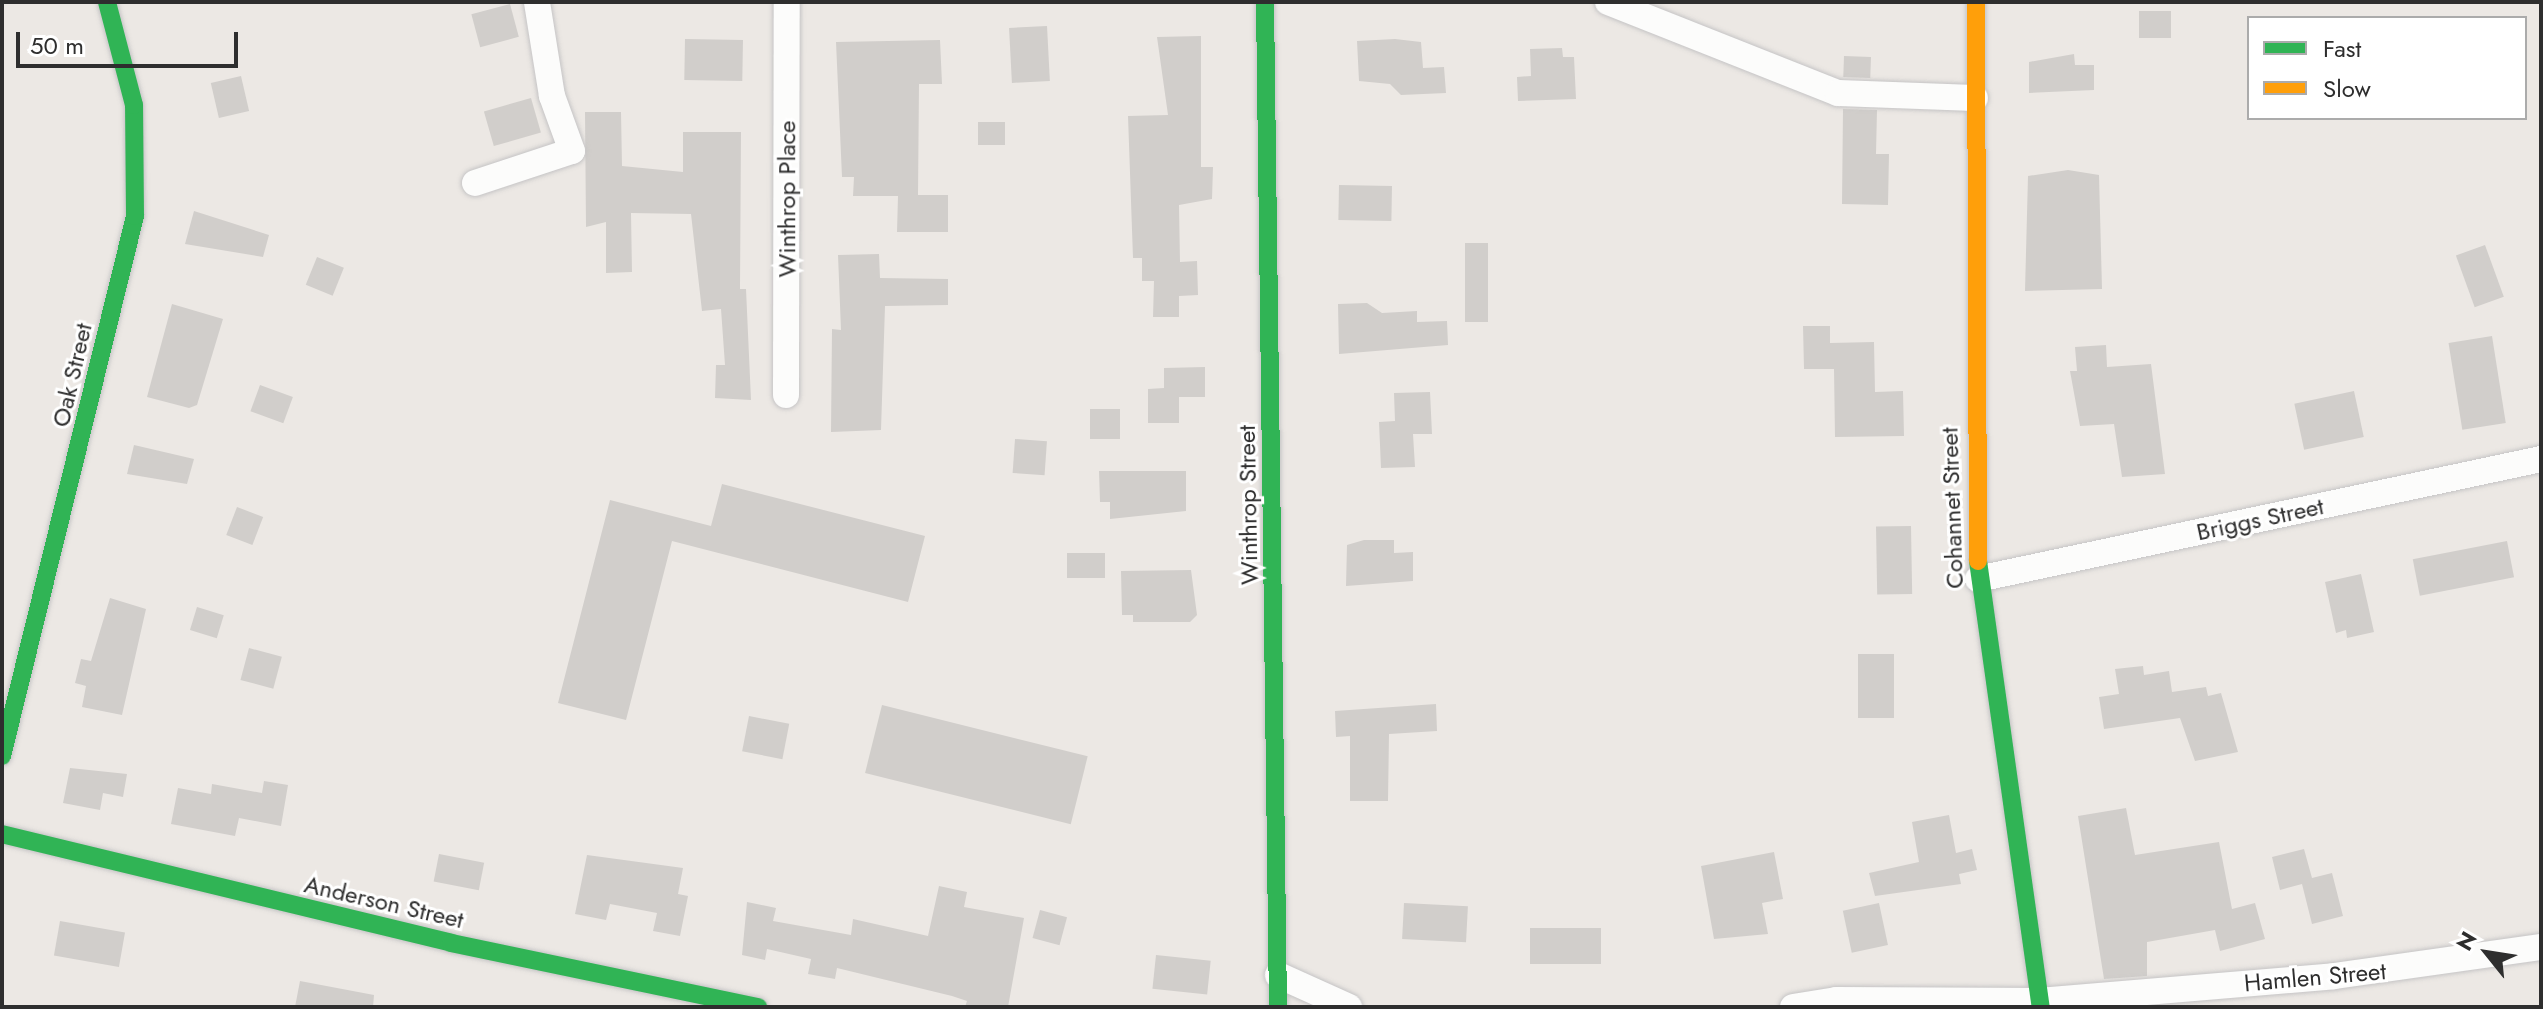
<!DOCTYPE html>
<html>
<head>
<meta charset="utf-8">
<style>
	body { margin:0 }
	#map { position:relative; width:2543px; height:1009px; overflow:hidden; background:#ece8e4; font-family:Jost,sans-serif }
	div>[style] { position:absolute }
	[style*='--x'] { left:calc(var(--x)*1px); top:calc(var(--y)*1px); width:calc(var(--w)*1px); rotate:calc(var(--a)*1deg) }
	.building>* { inset:0; background:#d1cecb; transform-origin:0 0 }
	.roads { filter:drop-shadow(0 0 2px #c5c4c5) drop-shadow(0 0 2px #c5c4c5) }
	.street>* { height:26px; margin:-13px; padding:0 13px; transform-origin:13px; border-radius:13px; background:#fcfcfb }
	.fast>* { height:18px; margin:-9px; padding:0 9px; transform-origin:9px; border-radius:9px; background:#30b455 }
	.slow>* { height:18px; margin:-9px; padding:0 9px; transform-origin:9px; border-radius:9px; background:#ff9f0a }
	span { translate:-50% -50%; white-space:nowrap; text-align:center; line-height:1.15; -webkit-text-stroke:6px #fff; paint-order:stroke }
	.street-label { font-size:24px; color:#2e2e2e }
	.frame { position:absolute; inset:0; border:4px solid #2e2e2e; pointer-events:none }
	.legend { position:absolute; left:2247px; top:16px; width:280px; height:104px; box-sizing:border-box; background:#fff; border:2px solid #ababab; margin:0; padding:10px 14px; list-style:none; font-size:24px; color:#2e2e2e }
	.legend li { display:flex; align-items:center; gap:16px; height:40px }
	.legend b { width:40px; border:2px solid #ababab }
	.north { position:absolute; left:2447px; top:913px; width:80px; height:80px; -webkit-text-stroke:6px #fff; paint-order:stroke; rotate:300deg; font-size:22px; font-weight:700; line-height:32px; text-align:center; color:#2e2e2e }
	.north::after { content:''; display:block; margin:auto; width:28px; height:36px; background:#2e2e2e; clip-path:polygon(50% 0,100% 100%,50% 72%,0 100%) }
	.scale { position:absolute; left:16px; top:32px; width:222px; height:36px; box-sizing:border-box; border:4px solid #2e2e2e; border-top:0; padding-left:10px; font-size:24px; line-height:28px; white-space:nowrap; color:#2e2e2e; -webkit-text-stroke:6px #fff; paint-order:stroke }
</style>
</head>
<body>
<div id="map">
	<div class="building">
		<div style="left:510px;top:4px;width:34px;height:40px;rotate:75deg"></div>
		<div style="left:2139px;top:11px;width:32px;height:27px"></div>
		<div style="left:1047px;top:26px;width:55px;height:38px;rotate:87deg"></div>
		<div style="clip-path:polygon(1201px 36px,1201px 167px,1213px 167px,1212px 199px,1179px 205px,1180px 262px,1197px 261px,1198px 295px,1179px 296px,1179px 317px,1153px 317px,1154px 281px,1142px 281px,1142px 258px,1133px 258px,1128px 116px,1168px 115px,1157px 37px)"></div>
		<div style="left:685px;top:39px;width:58px;height:41px;rotate:1deg"></div>
		<div style="clip-path:polygon(1395px 39px,1421px 42px,1423px 68px,1444px 67px,1446px 93px,1401px 95px,1390px 84px,1359px 81px,1357px 41px)"></div>
		<div style="clip-path:polygon(940px 40px,942px 84px,919px 84px,918px 195px,948px 195px,948px 232px,897px 232px,898px 196px,853px 196px,854px 177px,842px 177px,836px 42px)"></div>
		<div style="clip-path:polygon(1562px 48px,1563px 57px,1574px 57px,1576px 99px,1518px 101px,1517px 77px,1531px 76px,1530px 49px)"></div>
		<div style="clip-path:polygon(2074px 54px,2075px 65px,2094px 65px,2094px 90px,2029px 93px,2029px 62px)"></div>
		<div style="left:1844px;top:56px;width:27px;height:21px;rotate:2deg"></div>
		<div style="left:241px;top:76px;width:36px;height:31px;rotate:77deg"></div>
		<div style="left:531px;top:98px;width:36px;height:49px;rotate:74deg"></div>
		<div style="clip-path:polygon(1843px 109px,1877px 110px,1876px 154px,1889px 154px,1888px 205px,1842px 204px)"></div>
		<div style="clip-path:polygon(585px 112px,621px 112px,622px 166px,683px 172px,683px 132px,741px 132px,740px 289px,746px 289px,751px 400px,715px 398px,716px 365px,725px 365px,721px 309px,702px 311px,691px 214px,631px 213px,632px 272px,606px 273px,606px 222px,586px 227px)"></div>
		<div style="left:978px;top:122px;width:27px;height:23px"></div>
		<div style="clip-path:polygon(2068px 170px,2099px 175px,2102px 289px,2025px 291px,2028px 176px)"></div>
		<div style="left:1339px;top:185px;width:53px;height:35px;rotate:1deg"></div>
		<div style="clip-path:polygon(194px 211px,269px 235px,263px 257px,185px 244px)"></div>
		<div style="left:1465px;top:243px;width:23px;height:79px"></div>
		<div style="left:2485px;top:245px;width:55px;height:31px;rotate:70deg"></div>
		<div style="clip-path:polygon(879px 254px,880px 278px,948px 279px,948px 305px,885px 306px,881px 430px,831px 432px,832px 329px,841px 330px,838px 255px)"></div>
		<div style="left:317px;top:257px;width:29px;height:30px;rotate:22deg"></div>
		<div style="clip-path:polygon(1367px 303px,1382px 313px,1417px 311px,1417px 322px,1447px 321px,1448px 345px,1339px 354px,1338px 304px)"></div>
		<div style="clip-path:polygon(172px 304px,223px 319px,197px 405px,189px 408px,147px 397px)"></div>
		<div style="clip-path:polygon(1803px 326px,1830px 326px,1830px 343px,1874px 342px,1875px 392px,1903px 391px,1904px 436px,1835px 437px,1834px 369px,1804px 369px)"></div>
		<div style="left:2492px;top:336px;width:88px;height:44px;rotate:81deg"></div>
		<div style="clip-path:polygon(2106px 345px,2107px 367px,2151px 364px,2165px 474px,2122px 477px,2114px 424px,2080px 426px,2070px 371px,2077px 371px,2075px 347px)"></div>
		<div style="clip-path:polygon(1205px 367px,1205px 397px,1179px 397px,1179px 423px,1148px 423px,1148px 389px,1164px 388px,1164px 368px)"></div>
		<div style="left:260px;top:385px;width:35px;height:28px;rotate:20deg"></div>
		<div style="left:2354px;top:391px;width:47px;height:61px;rotate:78deg"></div>
		<div style="clip-path:polygon(1430px 392px,1432px 434px,1413px 434px,1415px 467px,1381px 468px,1379px 422px,1395px 421px,1394px 393px)"></div>
		<div style="left:1090px;top:409px;width:30px;height:30px"></div>
		<div style="left:1015px;top:439px;width:32px;height:34px;rotate:4deg"></div>
		<div style="clip-path:polygon(134px 445px,194px 459px,187px 484px,127px 474px)"></div>
		<div style="clip-path:polygon(1099px 471px,1186px 471px,1186px 511px,1110px 519px,1110px 502px,1100px 502px)"></div>
		<div style="clip-path:polygon(722px 484px,925px 536px,908px 602px,672px 541px,626px 720px,558px 703px,610px 500px,711px 526px)"></div>
		<div style="left:237px;top:507px;width:28px;height:30px;rotate:21deg"></div>
		<div style="left:1911px;top:526px;width:68px;height:35px;rotate:89deg"></div>
		<div style="clip-path:polygon(1364px 540px,1394px 540px,1394px 553px,1413px 552px,1413px 581px,1346px 586px,1347px 545px)"></div>
		<div style="left:2507px;top:541px;width:37px;height:96px;rotate:79deg"></div>
		<div style="left:1067px;top:553px;width:38px;height:25px"></div>
		<div style="clip-path:polygon(1191px 570px,1197px 615px,1190px 622px,1133px 622px,1133px 615px,1122px 615px,1121px 571px)"></div>
		<div style="clip-path:polygon(2361px 574px,2374px 632px,2347px 638px,2346px 630px,2336px 633px,2325px 582px)"></div>
		<div style="clip-path:polygon(110px 598px,146px 609px,122px 715px,82px 707px,86px 686px,75px 683px,81px 659px,91px 661px)"></div>
		<div style="left:197px;top:607px;width:28px;height:24px;rotate:17deg"></div>
		<div style="left:249px;top:648px;width:34px;height:33px;rotate:15deg"></div>
		<div style="left:1858px;top:654px;width:36px;height:64px"></div>
		<div style="clip-path:polygon(2143px 666px,2144px 675px,2169px 671px,2172px 692px,2206px 687px,2208px 696px,2221px 693px,2238px 752px,2195px 761px,2180px 718px,2104px 729px,2099px 697px,2119px 694px,2115px 669px)"></div>
		<div style="clip-path:polygon(1436px 704px,1437px 731px,1389px 734px,1388px 801px,1350px 801px,1350px 736px,1336px 737px,1335px 711px)"></div>
		<div style="left:882px;top:705px;width:212px;height:70px;rotate:14deg"></div>
		<div style="left:749px;top:716px;width:41px;height:36px;rotate:11deg"></div>
		<div style="clip-path:polygon(70px 768px,127px 774px,123px 797px,103px 793px,100px 810px,63px 803px)"></div>
		<div style="clip-path:polygon(264px 781px,288px 785px,281px 826px,239px 818px,235px 836px,171px 824px,178px 788px,211px 794px,212px 784px,262px 793px)"></div>
		<div style="clip-path:polygon(2126px 808px,2135px 855px,2219px 842px,2232px 909px,2255px 903px,2265px 939px,2220px 951px,2215px 930px,2147px 942px,2147px 976px,2104px 979px,2078px 816px)"></div>
		<div style="clip-path:polygon(1949px 815px,1956px 853px,1972px 849px,1977px 870px,1959px 874px,1961px 884px,1875px 896px,1869px 873px,1919px 862px,1912px 822px)"></div>
		<div style="clip-path:polygon(2304px 849px,2312px 878px,2332px 873px,2343px 916px,2312px 924px,2302px 884px,2280px 890px,2272px 857px)"></div>
		<div style="clip-path:polygon(1774px 852px,1783px 899px,1762px 903px,1768px 934px,1714px 939px,1701px 866px)"></div>
		<div style="left:439px;top:854px;width:46px;height:28px;rotate:11deg"></div>
		<div style="clip-path:polygon(587px 855px,683px 868px,678px 894px,688px 896px,680px 936px,653px 931px,657px 913px,610px 904px,606px 920px,575px 914px)"></div>
		<div style="clip-path:polygon(939px 886px,967px 892px,964px 907px,1024px 918px,1008px 1007px,965px 1007px,967px 1001px,952px 996px,837px 968px,835px 979px,808px 974px,811px 959px,767px 949px,765px 960px,742px 955px,747px 902px,776px 908px,773px 921px,851px 935px,853px 919px,928px 936px)"></div>
		<div style="left:1404px;top:903px;width:64px;height:36px;rotate:3deg"></div>
		<div style="left:1879px;top:903px;width:43px;height:37px;rotate:78deg"></div>
		<div style="left:1040px;top:910px;width:28px;height:29px;rotate:15deg"></div>
		<div style="left:60px;top:921px;width:66px;height:35px;rotate:10deg"></div>
		<div style="left:1530px;top:928px;width:71px;height:36px"></div>
		<div style="left:1156px;top:955px;width:55px;height:34px;rotate:6deg"></div>
		<div style="clip-path:polygon(300px 981px,374px 995px,373px 1007px,295px 1007px)"></div>
	</div>
	<div class="roads">
		<div class="street">
			<div style="--x:1608;--y:2;--w:247;--a:21.6"></div>
			<div style="--x:1838;--y:93;--w:137;--a:2.1"></div>
			<div style="--x:475;--y:183;--w:102;--a:-18.3"></div>
			<div style="--x:572;--y:151;--w:59;--a:-110"></div>
			<div style="--x:552;--y:96;--w:95;--a:-99.1"></div>
			<div style="--x:786;--y:395;--w:393;--a:-89.9"></div>
			<div style="--x:1978;--y:579;--w:576;--a:-12.03"></div>
			<div style="--x:1278;--y:975;--w:78;--a:24.3"></div>
			<div style="--x:1793;--y:1007;--w:44;--a:-9.2"></div>
			<div style="--x:1836;--y:1000;--w:203;--a:0.3"></div>
			<div style="--x:2039;--y:1001;--w:296;--a:-4.8"></div>
			<div style="--x:2334;--y:976;--w:209;--a:-8"></div>
		</div>
		<div class="fast">
			<div style="--x:1265;--y:2;--w:1005;--a:89.26"></div>
			<div style="--x:1978;--y:561;--w:450;--a:82"></div>
			<div style="--x:2;--y:756;--w:556;--a:-76.16"></div>
			<div style="--x:135;--y:216;--w:111;--a:-90.5"></div>
			<div style="--x:134;--y:105;--w:106;--a:-104.7"></div>
			<div style="--x:2;--y:834;--w:462;--a:13.6"></div>
			<div style="--x:451;--y:943;--w:314;--a:11.8"></div>
		</div>
		<div class="slow">
			<div style="--x:1976;--y:2;--w:559;--a:89.8"></div>
		</div>
	</div>
	<div class="street-label">
		<span style="left:787px;top:199px;rotate:-90deg">Winthrop Place</span>
		<span style="left:72px;top:375px;rotate:-77deg">Oak Street</span>
		<span style="left:1248px;top:505px;rotate:-91deg">Winthrop Street</span>
		<span style="left:1952px;top:508px;rotate:-92deg">Cohannet Street</span>
		<span style="left:2260px;top:519px;rotate:-12deg">Briggs Street</span>
		<span style="left:384px;top:902px;rotate:13deg">Anderson Street</span>
		<span style="left:2315px;top:977px;rotate:-5deg">Hamlen Street</span>
	</div>
	<div class="frame"></div>
	<ul class="legend">
	<li><b style="height:10px;background:#30b455"></b>Fast</li>
	<li><b style="height:10px;background:#ff9f0a"></b>Slow</li>
	</ul>
	<div class="north">N</div>
	<div class="scale">50 m</div>
</div>
</body>
</html>
